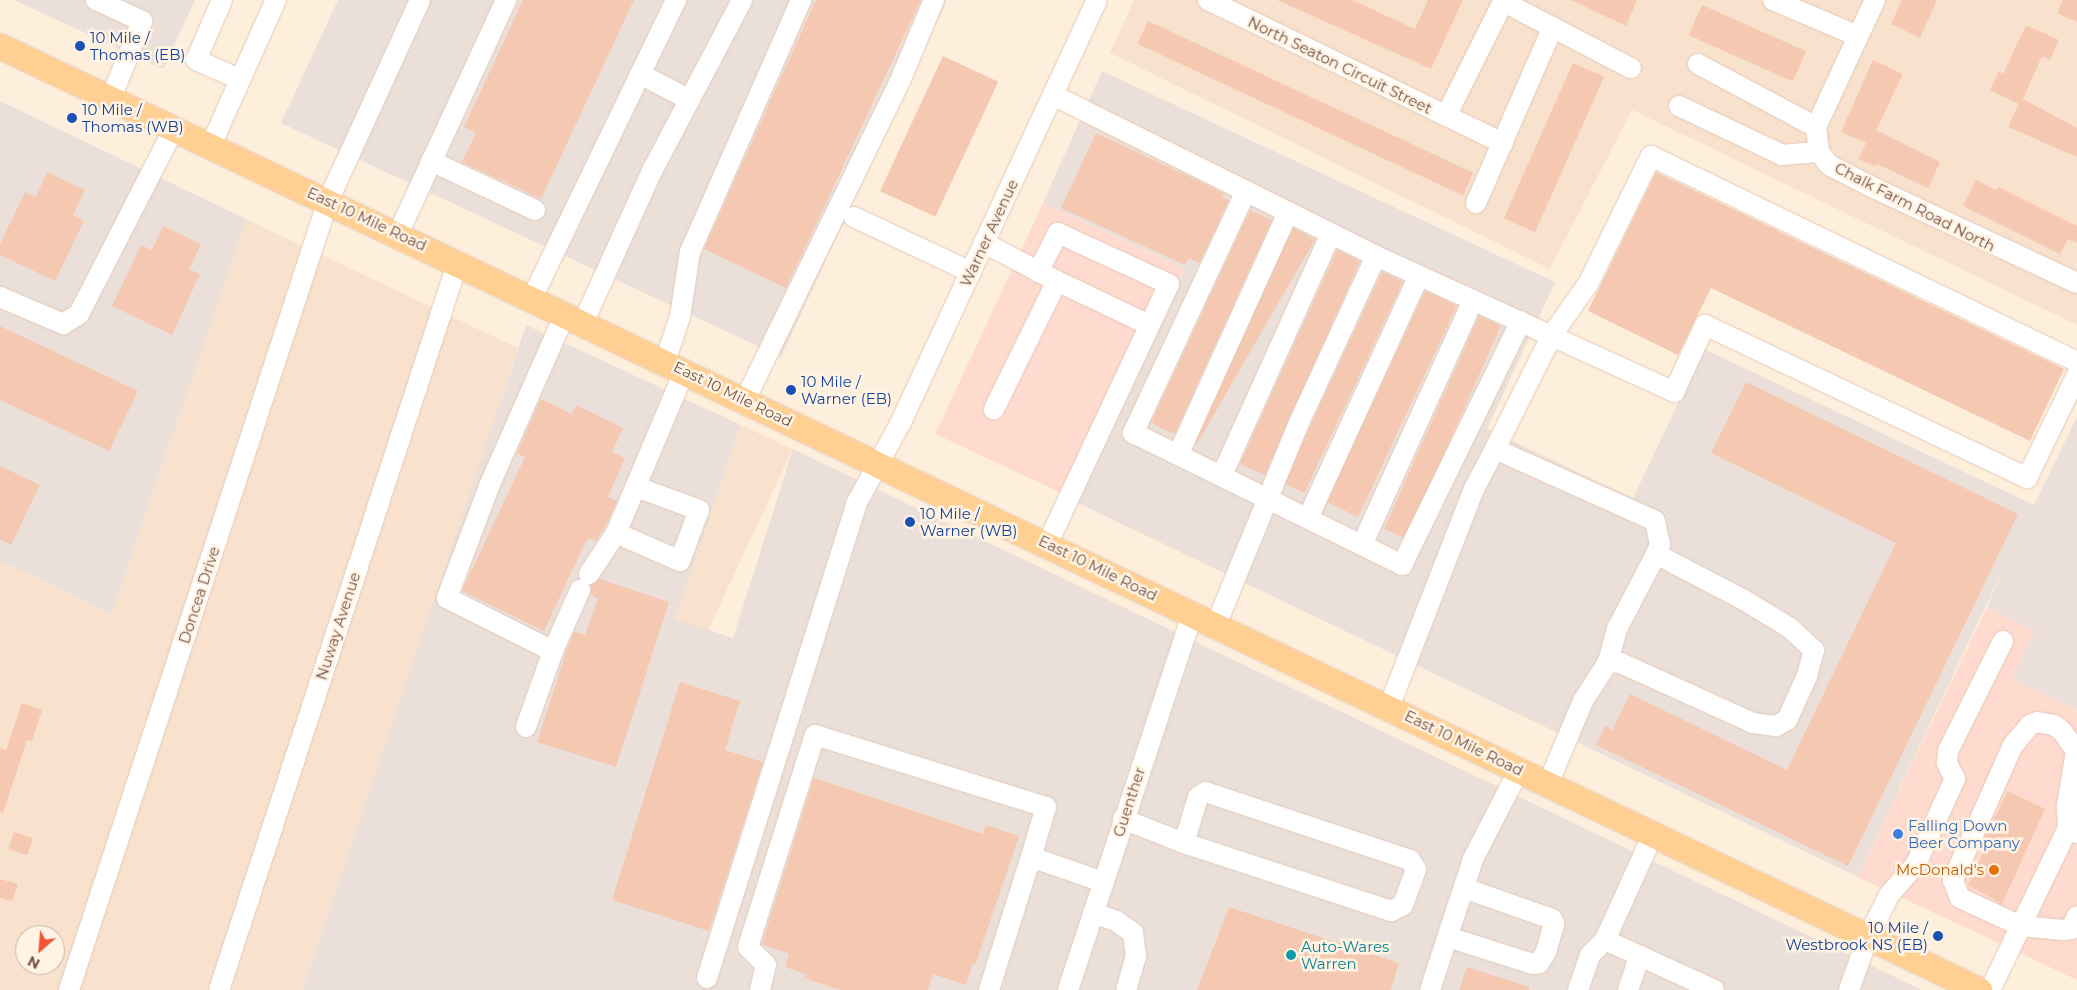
<!DOCTYPE html>
<html>
<head>
<meta charset="utf-8">
<style>
	body { margin:0 }
	#map { position:relative; width:2077px; height:990px; overflow:hidden; background:#feefdc; font-family:Montserrat,sans-serif }
	div>[style] { position:absolute }
	[style*='--x'] { left:calc(var(--x)*1px); top:calc(var(--y)*1px); width:calc(var(--w)*1px); rotate:calc(var(--a)*1deg) }
	.residential>* { inset:0; background:#f8e2cd; transform-origin:0 0 }
	.commercial>* { inset:0; background:#ffdacf; transform-origin:0 0 }
	.industrial>* { inset:0; background:#ebe0d9 }
	.building>* { inset:0; background:#f5c8b2; transform-origin:0 0 }
	.roads { filter:drop-shadow(0 0 1px #e4cbbb) drop-shadow(0 0 1px #e4cbbb) }
	.minor>* { height:20px; margin:-10px; padding:0 10px; transform-origin:10px; border-radius:10px; background:#fff }
	.major>* { height:25px; margin:-12.5px; padding:0 12.5px; transform-origin:12.5px; border-radius:12.5px; background:#ffd092 }
	.dots>* { width:14px; height:14px; translate:-50% -50%; box-sizing:border-box; border:2px solid #fff3e4; border-radius:50% }
	span { translate:-50% -50%; white-space:nowrap; text-align:center; line-height:1.15; -webkit-text-stroke:5px #fff3e4; paint-order:stroke }
	.transit-label { font-size:15px; color:#164399 }
	.left { translate:0 -50%; text-align:left }
	.right { translate:-100% -50%; text-align:right }
	.street-label { font-size:15px; color:#745244 }
	.shop-label { font-size:15px; color:#366cbe }
	.food-label { font-size:15px; color:#c56008 }
	.culture-label { font-size:15px; color:#0d838f }
	.north { position:absolute; left:15px; top:925px; width:50px; height:50px; box-sizing:border-box; background:#fff3e4; border:1px solid #c7b3a4; border-radius:50%; rotate:207deg; font-size:14px; font-weight:700; line-height:20px; text-align:center; color:#745244 }
	.north::after { content:''; display:block; margin:auto; width:18px; height:22px; background:#f25537; clip-path:polygon(50% 0,100% 100%,50% 72%,0 100%) }
</style>
</head>
<body>
<div id="map">
	<div class="residential">
		<div style="clip-path:polygon(1134px 0,2077px 0,2077px 325px,1632px 110px,1550px 269px,1110px 53px)"></div>
		<div style="clip-path:polygon(evenodd,246px 219px,518px 348px,304px 990px,0 990px,0 561px,112px 614px,246px 219px,25px 935px,55px 935px,55px 965px,25px 965px,25px 935px)"></div>
		<div style="left:741px;top:425px;width:57px;height:204px;rotate:25deg"></div>
	</div>
	<div class="commercial">
		<div style="left:1043px;top:203px;width:156px;height:255px;rotate:25deg"></div>
		<div style="clip-path:polygon(1987px 607px,2035px 631px,2013px 679px,2077px 710px,2077px 980px,1858px 877px)"></div>
	</div>
	<div class="industrial">
		<div style="clip-path:polygon(14px 0,195px 0,163px 69px)"></div>
		<div style="clip-path:polygon(338px 0,947px 0,781px 357px,281px 123px)"></div>
		<div style="clip-path:polygon(1102px 71px,1555px 282px,1487px 429px,1633px 498px,1704px 349px,2034px 505px,2077px 417px,2077px 710px,2012px 679px,2035px 631px,1987px 607px,2005px 565px,1858px 877px,1078px 503px,1185px 269px,1043px 203px)"></div>
		<div style="clip-path:polygon(0 101px,246px 219px,112px 614px,0 561px)"></div>
		<div style="clip-path:polygon(526px 325px,741px 425px,675px 619px,733px 638px,793px 449px,1922px 990px,302px 990px)"></div>
	</div>
	<div class="building">
		<div style="clip-path:polygon(523px 0,634px 0,541px 199px,462px 162px,476px 133px,464px 127px)"></div>
		<div style="clip-path:polygon(816px 0,921px 0,786px 288px,704px 249px)"></div>
		<div style="clip-path:polygon(1277px 0,1352px 0,1415px 29px,1428px 0,1463px 0,1431px 69px)"></div>
		<div style="clip-path:polygon(1571px 0,1637px 0,1626px 26px)"></div>
		<div style="clip-path:polygon(1902px 0,1937px 0,1920px 38px,1891px 24px)"></div>
		<div style="clip-path:polygon(2063px 0,2077px 0,2077px 22px,2057px 13px)"></div>
		<div style="left:1702px;top:5px;width:114px;height:33px;rotate:24deg"></div>
		<div style="left:1148px;top:21px;width:359px;height:25px;rotate:25deg"></div>
		<div style="clip-path:polygon(2026px 25px,2059px 40px,2050px 60px,2042px 56px,2023px 99px,2077px 128px,2077px 157px,2008px 127px,2019px 104px,1990px 90px,1999px 71px,2003px 74px)"></div>
		<div style="left:943px;top:56px;width:61px;height:149px;rotate:25deg"></div>
		<div style="clip-path:polygon(1873px 60px,1903px 74px,1876px 130px,1940px 162px,1928px 188px,1877px 164px,1876px 167px,1858px 159px,1866px 143px,1841px 132px)"></div>
		<div style="left:1573px;top:63px;width:34px;height:170px;rotate:24deg"></div>
		<div style="clip-path:polygon(1096px 133px,1224px 193px,1222px 197px,1229px 200px,1199px 263px,1189px 258px,1185px 265px,1061px 208px)"></div>
		<div style="clip-path:polygon(47px 172px,85px 190px,73px 215px,84px 221px,55px 281px,0 255px,0 244px,25px 192px,36px 197px)"></div>
		<div style="clip-path:polygon(1656px 172px,2064px 369px,2030px 441px,1711px 288px,1678px 355px,1588px 311px)"></div>
		<div style="clip-path:polygon(1976px 180px,1996px 190px,1998px 187px,2077px 226px,2077px 243px,2068px 239px,2060px 254px,1963px 206px)"></div>
		<div style="clip-path:polygon(1250px 210px,1272px 220px,1175px 433px,1171px 433px,1151px 423px)"></div>
		<div style="clip-path:polygon(163px 226px,201px 244px,189px 269px,200px 274px,172px 335px,112px 306px,141px 245px,152px 250px)"></div>
		<div style="left:1294px;top:228px;width:24px;height:235px;rotate:30deg"></div>
		<div style="clip-path:polygon(1337px 250px,1360px 261px,1265px 475px,1262px 474px,1240px 464px)"></div>
		<div style="left:1382px;top:272px;width:23px;height:233px;rotate:25deg"></div>
		<div style="left:1425px;top:291px;width:35px;height:233px;rotate:25deg"></div>
		<div style="left:1479px;top:316px;width:24px;height:233px;rotate:24deg"></div>
		<div style="clip-path:polygon(0 326px,138px 391px,109px 451px,0 400px)"></div>
		<div style="clip-path:polygon(1746px 382px,2018px 514px,1848px 866px,1596px 745px,1605px 726px,1612px 730px,1630px 694px,1787px 770px,1896px 543px,1711px 453px)"></div>
		<div style="clip-path:polygon(541px 399px,572px 414px,576px 405px,623px 428px,612px 452px,625px 458px,608px 497px,617px 501px,605px 527px,596px 541px,589px 538px,586px 541px,544px 631px,462px 591px,525px 457px,517px 453px)"></div>
		<div style="clip-path:polygon(0 466px,40px 485px,11px 545px,0 539px)"></div>
		<div style="clip-path:polygon(600px 579px,669px 602px,616px 767px,537px 742px,569px 644px,574px 632px,585px 635px,598px 599px,591px 595px,591px 585px)"></div>
		<div style="clip-path:polygon(680px 682px,740px 701px,725px 750px,763px 762px,709px 931px,612px 900px)"></div>
		<div style="clip-path:polygon(22px 703px,42px 710px,32px 741px,27px 740px,3px 813px,0 812px,0 748px,6px 750px)"></div>
		<div style="clip-path:polygon(814px 778px,983px 834px,986px 825px,1019px 836px,976px 963px,972px 965px,966px 985px,933px 974px,928px 990px,840px 990px,804px 978px,806px 974px,785px 967px,789px 954px,762px 944px)"></div>
		<div style="clip-path:polygon(2008px 791px,2045px 809px,2002px 904px,1968px 885px,1988px 841px,1984px 839px)"></div>
		<div style="left:14px;top:832px;width:20px;height:18px;rotate:18deg"></div>
		<div style="clip-path:polygon(0 879px,18px 884px,12px 901px,0 898px)"></div>
		<div style="clip-path:polygon(1229px 907px,1399px 963px,1391px 990px,1197px 990px)"></div>
		<div style="clip-path:polygon(1467px 967px,1529px 987px,1529px 990px,1459px 990px)"></div>
	</div>
	<div class="roads">
		<div class="minor">
			<div style="--x:96;--y:0;--w:51;--a:24.5"></div>
			<div style="--x:142;--y:21;--w:83;--a:111.9"></div>
			<div style="--x:222;--y:0;--w:65;--a:113.4"></div>
			<div style="--x:196;--y:60;--w:47;--a:23.8"></div>
			<div style="--x:1208;--y:0;--w:328;--a:25.9"></div>
			<div style="--x:1773;--y:0;--w:92;--a:23"></div>
			<div style="--x:1875;--y:0;--w:140;--a:114.9"></div>
			<div style="--x:1816;--y:127;--w:25;--a:83"></div>
			<div style="--x:1819;--y:152;--w:16;--a:52"></div>
			<div style="--x:1829;--y:165;--w:48;--a:27.1"></div>
			<div style="--x:1872;--y:187;--w:226;--a:25.1"></div>
			<div style="--x:1504;--y:2;--w:143;--a:27.5"></div>
			<div style="--x:1698;--y:64;--w:134;--a:28.1"></div>
			<div style="--x:640;--y:74;--w:56;--a:27.5"></div>
			<div style="--x:1053;--y:95;--w:361;--a:26.5"></div>
			<div style="--x:1376;--y:256;--w:186;--a:114.8"></div>
			<div style="--x:1298;--y:425;--w:216;--a:112.3"></div>
			<div style="--x:1679;--y:106;--w:114;--a:25.4"></div>
			<div style="--x:1782;--y:155;--w:37;--a:-5"></div>
			<div style="--x:1446;--y:116;--w:130;--a:-63.4"></div>
			<div style="--x:211;--y:145;--w:159;--a:-65.9"></div>
			<div style="--x:431;--y:161;--w:115;--a:25.2"></div>
			<div style="--x:1246;--y:191;--w:267;--a:115"></div>
			<div style="--x:1133;--y:433;--w:300;--a:26.1"></div>
			<div style="--x:1402;--y:565;--w:271;--a:-64"></div>
			<div style="--x:1476;--y:203;--w:192;--a:-66.4"></div>
			<div style="--x:854;--y:217;--w:129;--a:25.2"></div>
			<div style="--x:398;--y:234;--w:258;--a:-65.2"></div>
			<div style="--x:984;--y:243;--w:82;--a:27.5"></div>
			<div style="--x:1057;--y:281;--w:143;--a:116.2"></div>
			<div style="--x:1376;--y:256;--w:328;--a:24.5"></div>
			<div style="--x:1674;--y:392;--w:74;--a:-65.2"></div>
			<div style="--x:1705;--y:325;--w:357;--a:25.4"></div>
			<div style="--x:2027;--y:478;--w:114;--a:-64.1"></div>
			<div style="--x:1038;--y:272;--w:44;--a:-62.9"></div>
			<div style="--x:1058;--y:233;--w:122;--a:24.7"></div>
			<div style="--x:1169;--y:284;--w:287;--a:115.1"></div>
			<div style="--x:1057;--y:281;--w:102;--a:25.6"></div>
			<div style="--x:0;--y:297;--w:69;--a:23.2"></div>
			<div style="--x:63;--y:324;--w:19;--a:-32"></div>
			<div style="--x:79;--y:314;--w:209;--a:-62.9"></div>
			<div style="--x:532;--y:298;--w:331;--a:-64.2"></div>
			<div style="--x:565;--y:314;--w:186;--a:113.8"></div>
			<div style="--x:490;--y:484;--w:122;--a:110.7"></div>
			<div style="--x:447;--y:598;--w:119;--a:26.6"></div>
			<div style="--x:553;--y:651;--w:67;--a:-66.1"></div>
			<div style="--x:583;--y:323;--w:167;--a:-65.6"></div>
			<div style="--x:652;--y:171;--w:193;--a:-62.2"></div>
			<div style="--x:665;--y:361;--w:46;--a:-71.2"></div>
			<div style="--x:680;--y:317;--w:66;--a:-81.3"></div>
			<div style="--x:690;--y:252;--w:275;--a:-66.2"></div>
			<div style="--x:745;--y:400;--w:360;--a:-64.1"></div>
			<div style="--x:902;--y:76;--w:82;--a:-67.2"></div>
			<div style="--x:1495;--y:449;--w:127;--a:-63.4"></div>
			<div style="--x:1552;--y:335;--w:62;--a:-54.8"></div>
			<div style="--x:1588;--y:284;--w:143;--a:-63.8"></div>
			<div style="--x:1651;--y:156;--w:473;--a:25.8"></div>
			<div style="--x:1178;--y:455;--w:267;--a:-65.6"></div>
			<div style="--x:1222;--y:475;--w:265;--a:-65.7"></div>
			<div style="--x:1308;--y:518;--w:266;--a:-65.4"></div>
			<div style="--x:616;--y:533;--w:70;--a:23.6"></div>
			<div style="--x:680;--y:561;--w:54;--a:-69.6"></div>
			<div style="--x:699;--y:510;--w:67;--a:-159.9"></div>
			<div style="--x:1362;--y:545;--w:269;--a:-65.6"></div>
			<div style="--x:589;--y:574;--w:49;--a:-56.6"></div>
			<div style="--x:616;--y:533;--w:177;--a:-67.1"></div>
			<div style="--x:1608;--y:662;--w:34;--a:-75"></div>
			<div style="--x:1617;--y:629;--w:85;--a:-62.5"></div>
			<div style="--x:1389;--y:707;--w:234;--a:-68.7"></div>
			<div style="--x:1474;--y:489;--w:45;--a:-62.3"></div>
			<div style="--x:1495;--y:449;--w:175;--a:24.2"></div>
			<div style="--x:1655;--y:521;--w:24;--a:78"></div>
			<div style="--x:1660;--y:544;--w:11;--a:112"></div>
			<div style="--x:1656;--y:554;--w:99;--a:27.6"></div>
			<div style="--x:1744;--y:600;--w:54;--a:31.3"></div>
			<div style="--x:1790;--y:628;--w:33;--a:43"></div>
			<div style="--x:1814;--y:650;--w:27;--a:105"></div>
			<div style="--x:1807;--y:676;--w:48;--a:114.4"></div>
			<div style="--x:1787;--y:720;--w:13;--a:151"></div>
			<div style="--x:1776;--y:726;--w:23;--a:-173"></div>
			<div style="--x:1753;--y:723;--w:145;--a:-155.6"></div>
			<div style="--x:1621;--y:663;--w:13;--a:-176"></div>
			<div style="--x:1608;--y:662;--w:46;--a:122.7"></div>
			<div style="--x:1583;--y:701;--w:90;--a:112.9"></div>
			<div style="--x:526;--y:727;--w:81;--a:-70.4"></div>
			<div style="--x:1123;--y:819;--w:66;--a:21.5"></div>
			<div style="--x:1184;--y:843;--w:218;--a:18.2"></div>
			<div style="--x:1391;--y:911;--w:13;--a:-27"></div>
			<div style="--x:1403;--y:905;--w:38;--a:-70"></div>
			<div style="--x:1416;--y:869;--w:11;--a:-124"></div>
			<div style="--x:1410;--y:860;--w:215;--a:-161.6"></div>
			<div style="--x:1206;--y:792;--w:9;--a:148"></div>
			<div style="--x:1198;--y:797;--w:48;--a:106.9"></div>
			<div style="--x:2077;--y:833;--w:10;--a:-151"></div>
			<div style="--x:2068;--y:828;--w:22;--a:-93"></div>
			<div style="--x:2067;--y:806;--w:56;--a:-80.7"></div>
			<div style="--x:2076;--y:751;--w:24;--a:-125"></div>
			<div style="--x:2062;--y:731;--w:10;--a:-143"></div>
			<div style="--x:2054;--y:725;--w:17;--a:-170"></div>
			<div style="--x:2037;--y:722;--w:8;--a:157"></div>
			<div style="--x:2030;--y:725;--w:26;--a:130"></div>
			<div style="--x:2013;--y:745;--w:148;--a:114"></div>
			<div style="--x:1953;--y:880;--w:19;--a:69"></div>
			<div style="--x:1960;--y:898;--w:67;--a:24.7"></div>
			<div style="--x:2021;--y:926;--w:42;--a:5.4"></div>
			<div style="--x:2063;--y:930;--w:8;--a:-7"></div>
			<div style="--x:2071;--y:929;--w:14;--a:-65"></div>
			<div style="--x:1093;--y:913;--w:24;--a:19"></div>
			<div style="--x:1116;--y:921;--w:21;--a:35"></div>
			<div style="--x:1133;--y:933;--w:23;--a:83"></div>
			<div style="--x:1136;--y:956;--w:35;--a:106"></div>
			<div style="--x:1448;--y:937;--w:89;--a:17.6"></div>
			<div style="--x:1533;--y:964;--w:6;--a:-9"></div>
			<div style="--x:1539;--y:963;--w:13;--a:-58"></div>
			<div style="--x:1546;--y:952;--w:29;--a:-74"></div>
			<div style="--x:1554;--y:924;--w:5;--a:-112"></div>
			<div style="--x:1552;--y:919;--w:93;--a:-160.6"></div>
			<div style="--x:1605;--y:940;--w:120;--a:24.6"></div>
			<div style="--x:707;--y:978;--w:497;--a:-72.5"></div>
			<div style="--x:856;--y:504;--w:94;--a:-61.2"></div>
			<div style="--x:901;--y:422;--w:465;--a:-65.1"></div>
			<div style="--x:69;--y:990;--w:830;--a:-71.83"></div>
			<div style="--x:328;--y:201;--w:221;--a:-65.4"></div>
			<div style="--x:219;--y:990;--w:766;--a:-71.83"></div>
			<div style="--x:760;--y:990;--w:26;--a:-77"></div>
			<div style="--x:766;--y:965;--w:25;--a:-135"></div>
			<div style="--x:748;--y:947;--w:222;--a:-72.5"></div>
			<div style="--x:815;--y:735;--w:242;--a:17.3"></div>
			<div style="--x:1046;--y:807;--w:52;--a:106.7"></div>
			<div style="--x:1031;--y:857;--w:76;--a:19.1"></div>
			<div style="--x:989;--y:990;--w:139;--a:-72.5"></div>
			<div style="--x:1068;--y:990;--w:396;--a:-71.7"></div>
			<div style="--x:1430;--y:990;--w:138;--a:-71.8"></div>
			<div style="--x:1473;--y:859;--w:100;--a:-62.7"></div>
			<div style="--x:1578;--y:990;--w:37;--a:-71"></div>
			<div style="--x:1590;--y:955;--w:21;--a:-45"></div>
			<div style="--x:1605;--y:940;--w:116;--a:-65.6"></div>
			<div style="--x:1628;--y:990;--w:36;--a:-71"></div>
			<div style="--x:1849;--y:990;--w:56;--a:-70.3"></div>
			<div style="--x:1868;--y:937;--w:47;--a:-63.4"></div>
			<div style="--x:1889;--y:895;--w:41;--a:-48.9"></div>
			<div style="--x:1916;--y:864;--w:94;--a:-65.4"></div>
			<div style="--x:1955;--y:779;--w:18;--a:-117"></div>
			<div style="--x:1947;--y:763;--w:12;--a:-85"></div>
			<div style="--x:1948;--y:751;--w:123;--a:-63.4"></div>
			<div style="--x:1990;--y:990;--w:180;--a:-64.3"></div>
		</div>
		<div class="major">
			<div style="--x:0;--y:46;--w:2193;--a:25.5"></div>
		</div>
	</div>
	<div class="dots">
		<div style="left:80px;top:46px;background:#1a4fb4"></div>
		<div style="left:72px;top:118px;background:#1a4fb4"></div>
		<div style="left:791px;top:390px;background:#1a4fb4"></div>
		<div style="left:910px;top:522px;background:#1a4fb4"></div>
		<div style="left:1898px;top:834px;background:#3f7fe0"></div>
		<div style="left:1994px;top:870px;background:#e8710a"></div>
		<div style="left:1938px;top:936px;background:#1a4fb4"></div>
		<div style="left:1291px;top:955px;background:#0f9aa8"></div>
	</div>
	<div class="transit-label">
		<span class="left" style="left:90px;top:46px">10 Mile /<br>Thomas (EB)</span>
		<span class="left" style="left:82px;top:118px">10 Mile /<br>Thomas (WB)</span>
		<span class="left" style="left:801px;top:390px">10 Mile /<br>Warner (EB)</span>
		<span class="left" style="left:920px;top:522px">10 Mile /<br>Warner (WB)</span>
		<span class="right" style="left:1928px;top:936px">10 Mile /<br>Westbrook NS (EB)</span>
	</div>
	<div class="street-label">
		<span style="left:1340px;top:65px;rotate:26deg">North Seaton Circuit Street</span>
		<span style="left:1915px;top:207px;rotate:27deg">Chalk Farm Road North</span>
		<span style="left:367px;top:219px;rotate:25deg">East 10 Mile Road</span>
		<span style="left:989px;top:233px;rotate:-65deg">Warner Avenue</span>
		<span style="left:733px;top:394px;rotate:26deg">East 10 Mile Road</span>
		<span style="left:1098px;top:568px;rotate:26deg">East 10 Mile Road</span>
		<span style="left:199px;top:595px;rotate:-72deg">Doncea Drive</span>
		<span style="left:338px;top:626px;rotate:-72deg">Nuway Avenue</span>
		<span style="left:1464px;top:743px;rotate:26deg">East 10 Mile Road</span>
		<span style="left:1129px;top:802px;rotate:-72deg">Guenther</span>
	</div>
	<div class="shop-label">
		<span class="left" style="left:1908px;top:834px">Falling Down<br>Beer Company</span>
	</div>
	<div class="food-label">
		<span class="right" style="left:1984px;top:870px">McDonald's</span>
	</div>
	<div class="culture-label">
		<span class="left" style="left:1301px;top:955px">Auto-Wares<br>Warren</span>
	</div>
	<div class="north">N</div>
</div>
</body>
</html>
